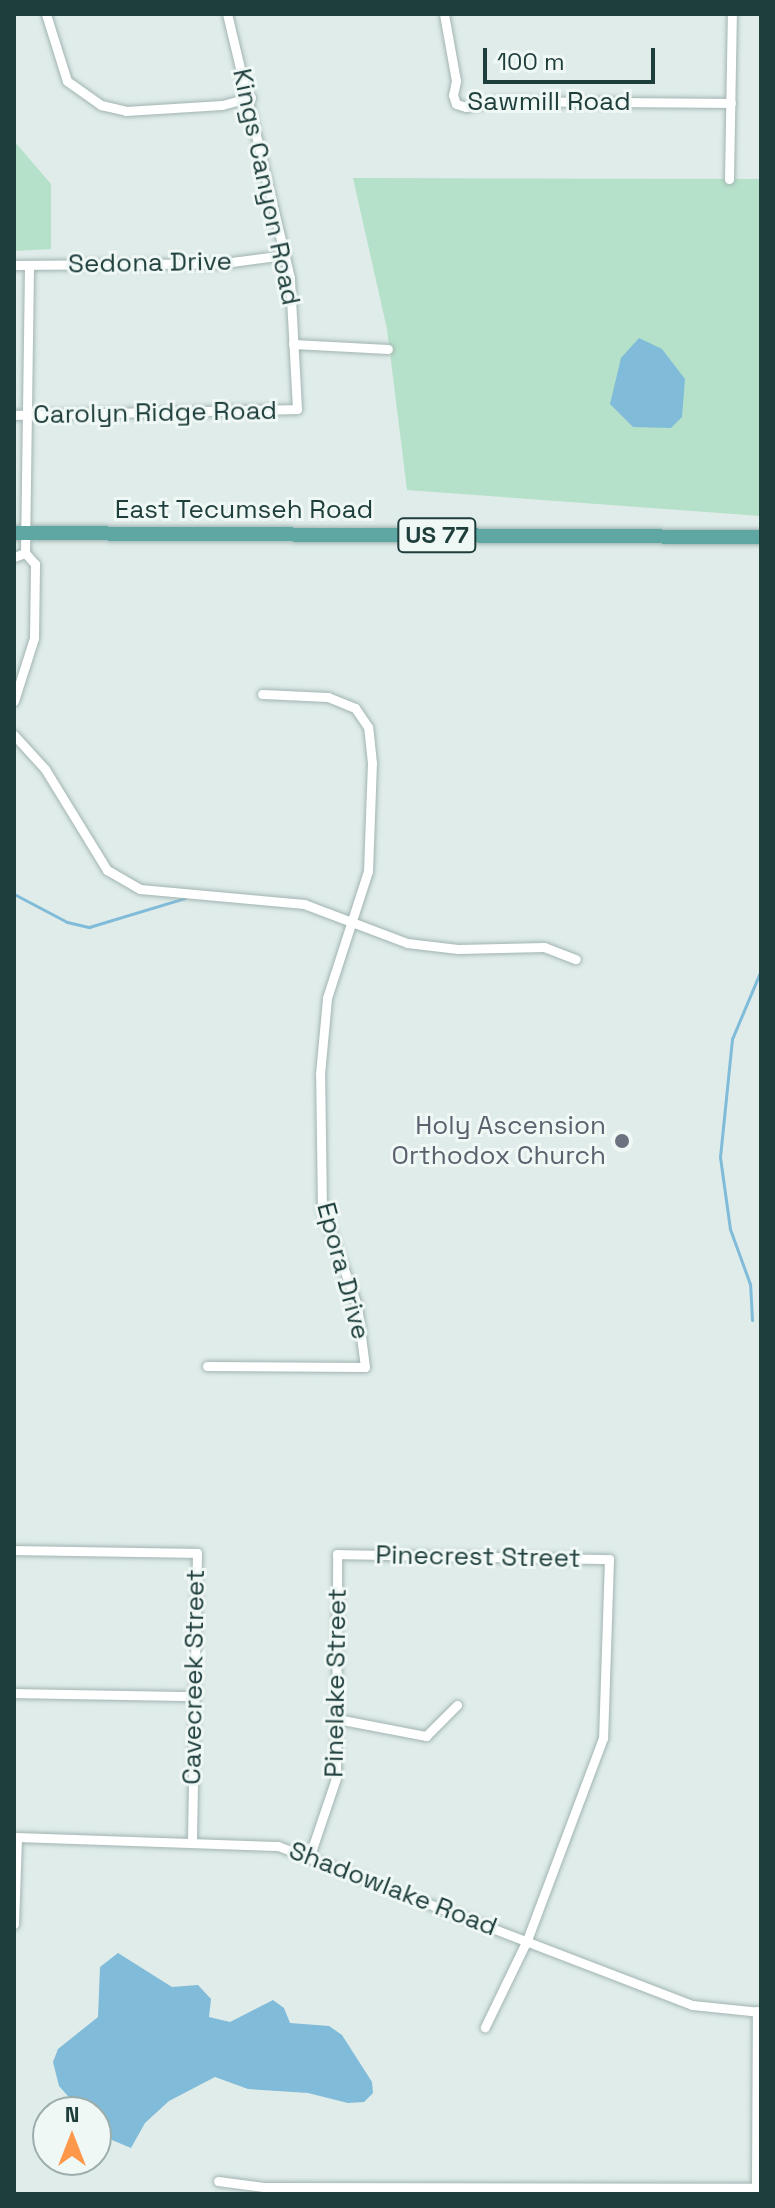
<!DOCTYPE html>
<html>
<head>
<meta charset="utf-8">
<style>
	body { margin:0 }
	#map { position:relative; width:775px; height:2208px; overflow:hidden; background:#dfece9; font-family:"Space Grotesk",sans-serif }
	div>[style] { position:absolute }
	[style*='--x'] { left:calc(var(--x)*1px); top:calc(var(--y)*1px); width:calc(var(--w)*1px); rotate:calc(var(--a)*1deg) }
	.green>* { inset:0; background:#b5e0c9 }
	.water>* { inset:0; background:#80bbd9 }
	.stream>* { height:3px; margin:-1.5px; padding:0 1.5px; transform-origin:1.5px; border-radius:1.5px; background:#80bbd9 }
	.roads { filter:drop-shadow(0 0 2px #a1b4b2) drop-shadow(0 0 2px #a1b4b2) }
	.street>* { height:9px; margin:-4.5px; padding:0 4.5px; transform-origin:4.5px; border-radius:4.5px; background:#fff }
	.primary>* { height:14px; margin:-7px; padding:0 7px; transform-origin:7px; border-radius:7px; background:#5ea7a2 }
	.dots>* { width:22px; height:22px; translate:-50% -50%; box-sizing:border-box; border:4px solid #f0f8f6; border-radius:50% }
	span { translate:-50% -50%; white-space:nowrap; text-align:center; line-height:1.15; -webkit-text-stroke:6px #f0f8f6; paint-order:stroke }
	.shield-label span { padding:2px 6px; background:#f0f8f6; border:2px solid; border-radius:6px; -webkit-text-stroke-width:0 }
	.shield-label { font-size:24px; color:#1e3e3c; font-weight:700 }
	.street-label { font-size:26px; color:#1e3e3c }
	.worship-label { font-size:26px; color:#5b616d }
	.right { translate:-100% -50%; text-align:right }
	.frame { position:absolute; inset:0; border:16px solid #1e3e3c; pointer-events:none }
	.north { position:absolute; left:32px; top:2096px; width:80px; height:80px; box-sizing:border-box; background:#f0f8f6; border:2px solid #9caeac; border-radius:50%; rotate:0deg; font-size:22px; font-weight:700; line-height:32px; text-align:center; color:#1e3e3c }
	.north::after { content:''; display:block; margin:auto; width:28px; height:36px; background:#ff984a; clip-path:polygon(50% 0,100% 100%,50% 72%,0 100%) }
	.scale { position:absolute; left:483px; top:48px; width:172px; height:36px; box-sizing:border-box; border:4px solid #1e3e3c; border-top:0; padding-left:10px; font-size:24px; line-height:28px; white-space:nowrap; color:#1e3e3c; -webkit-text-stroke:6px #f0f8f6; paint-order:stroke }
</style>
</head>
<body>
<div id="map">
	<div class="green">
		<div style="clip-path:polygon(14px 141px,51px 184px,51px 249px,14px 251px)"></div>
		<div style="clip-path:polygon(353px 178px,761px 179px,761px 516px,407px 490px,387px 329px)"></div>
	</div>
	<div class="water">
		<div style="clip-path:polygon(639px 338px,662px 349px,685px 379px,682px 417px,671px 428px,633px 427px,610px 404px,621px 358px)"></div>
		<div style="clip-path:polygon(118px 1953px,172px 1987px,198px 1985px,211px 1999px,209px 2017px,230px 2022px,273px 2000px,284px 2008px,290px 2023px,329px 2026px,342px 2035px,372px 2082px,373px 2093px,364px 2102px,348px 2103px,308px 2093px,248px 2089px,215px 2077px,169px 2101px,145px 2123px,131px 2148px,112px 2140px,96px 2125px,96px 2112px,82px 2112px,59px 2086px,53px 2062px,58px 2049px,98px 2017px,100px 1967px)"></div>
	</div>
	<div class="stream">
		<div style="--x:14;--y:894;--w:60;--a:27.8"></div>
		<div style="--x:67;--y:922;--w:23;--a:13"></div>
		<div style="--x:89;--y:927;--w:100;--a:-16.8"></div>
		<div style="--x:752;--y:1320;--w:36;--a:-93"></div>
		<div style="--x:750;--y:1284;--w:59;--a:-110"></div>
		<div style="--x:730;--y:1229;--w:73;--a:-97.9"></div>
		<div style="--x:720;--y:1157;--w:119;--a:-84.2"></div>
		<div style="--x:732;--y:1039;--w:75;--a:-67.2"></div>
	</div>
	<div class="roads">
		<div class="street">
			<div style="--x:46;--y:14;--w:70;--a:72.6"></div>
			<div style="--x:67;--y:81;--w:42;--a:35.2"></div>
			<div style="--x:101;--y:105;--w:26;--a:13"></div>
			<div style="--x:126;--y:111;--w:96;--a:-3.6"></div>
			<div style="--x:222;--y:105;--w:30;--a:-15"></div>
			<div style="--x:444;--y:14;--w:68;--a:79.8"></div>
			<div style="--x:456;--y:81;--w:14;--a:102"></div>
			<div style="--x:453;--y:95;--w:9;--a:72"></div>
			<div style="--x:456;--y:104;--w:10;--a:17"></div>
			<div style="--x:466;--y:107;--w:29;--a:-12"></div>
			<div style="--x:494;--y:101;--w:237;--a:0.5"></div>
			<div style="--x:729;--y:179;--w:165;--a:-89"></div>
			<div style="--x:14;--y:265;--w:210;--a:-0.5"></div>
			<div style="--x:224;--y:263;--w:62;--a:-7.5"></div>
			<div style="--x:293;--y:344;--w:95;--a:3"></div>
			<div style="--x:14;--y:415;--w:283;--a:-1.2"></div>
			<div style="--x:297;--y:409;--w:131;--a:-93.1"></div>
			<div style="--x:290;--y:278;--w:271;--a:-103.4"></div>
			<div style="--x:25;--y:553;--w:288;--a:-89.2"></div>
			<div style="--x:14;--y:557;--w:12;--a:-20"></div>
			<div style="--x:14;--y:701;--w:66;--a:-72.4"></div>
			<div style="--x:34;--y:638;--w:74;--a:-89.2"></div>
			<div style="--x:35;--y:564;--w:15;--a:-132"></div>
			<div style="--x:14;--y:735;--w:46;--a:47.6"></div>
			<div style="--x:45;--y:769;--w:119;--a:58.5"></div>
			<div style="--x:107;--y:870;--w:38;--a:30"></div>
			<div style="--x:140;--y:889;--w:165;--a:5.2"></div>
			<div style="--x:304;--y:904;--w:110;--a:20.7"></div>
			<div style="--x:407;--y:943;--w:51;--a:6.7"></div>
			<div style="--x:458;--y:949;--w:86;--a:-1.3"></div>
			<div style="--x:544;--y:947;--w:34;--a:21"></div>
			<div style="--x:207;--y:1366;--w:158;--a:0.4"></div>
			<div style="--x:365;--y:1367;--w:63;--a:-97.4"></div>
			<div style="--x:357;--y:1305;--w:102;--a:-110"></div>
			<div style="--x:322;--y:1209;--w:135;--a:-90.8"></div>
			<div style="--x:320;--y:1074;--w:76;--a:-84.7"></div>
			<div style="--x:327;--y:998;--w:133;--a:-72.1"></div>
			<div style="--x:368;--y:871;--w:108;--a:-87.9"></div>
			<div style="--x:372;--y:763;--w:36;--a:-96"></div>
			<div style="--x:368;--y:727;--w:23;--a:-124"></div>
			<div style="--x:355;--y:708;--w:29;--a:-158"></div>
			<div style="--x:328;--y:697;--w:66;--a:-177.4"></div>
			<div style="--x:14;--y:1550;--w:183;--a:0.9"></div>
			<div style="--x:197;--y:1553;--w:287;--a:91"></div>
			<div style="--x:14;--y:1693;--w:179;--a:1"></div>
			<div style="--x:337;--y:1719;--w:91;--a:10.8"></div>
			<div style="--x:426;--y:1736;--w:44;--a:-45"></div>
			<div style="--x:14;--y:1837;--w:264;--a:2"></div>
			<div style="--x:278;--y:1846;--w:443;--a:21"></div>
			<div style="--x:692;--y:2005;--w:69;--a:5.8"></div>
			<div style="--x:310;--y:1855;--w:81;--a:-71.3"></div>
			<div style="--x:336;--y:1778;--w:224;--a:-89.7"></div>
			<div style="--x:337;--y:1554;--w:272;--a:1.1"></div>
			<div style="--x:609;--y:1559;--w:179;--a:91.9"></div>
			<div style="--x:603;--y:1738;--w:216;--a:110.6"></div>
			<div style="--x:527;--y:1940;--w:97;--a:115.8"></div>
			<div style="--x:14;--y:1924;--w:87;--a:-88"></div>
			<div style="--x:218;--y:2181;--w:46;--a:7.4"></div>
			<div style="--x:264;--y:2187;--w:492;--a:0.1"></div>
			<div style="--x:756;--y:2188;--w:177;--a:-89.7"></div>
		</div>
		<div class="primary">
			<div style="--x:14;--y:533;--w:747;--a:0.31"></div>
		</div>
	</div>
	<div class="dots">
		<div style="left:622px;top:1141px;background:#6b7280"></div>
	</div>
	<div class="shield-label">
		<span style="left:437px;top:535px">US 77</span>
	</div>
	<div class="street-label">
		<span style="left:549px;top:102px">Sawmill Road</span>
		<span style="left:266px;top:187px;rotate:78deg">Kings Canyon Road</span>
		<span style="left:150px;top:263px;rotate:-1deg">Sedona Drive</span>
		<span style="left:155px;top:413px;rotate:-1deg">Carolyn Ridge Road</span>
		<span style="left:244px;top:510px">East Tecumseh Road</span>
		<span style="left:343px;top:1271px;rotate:75deg">Epora Drive</span>
		<span style="left:478px;top:1557px;rotate:1deg">Pinecrest Street</span>
		<span style="left:194px;top:1677px;rotate:-89deg">Cavecreek Street</span>
		<span style="left:336px;top:1683px;rotate:-89deg">Pinelake Street</span>
		<span style="left:393px;top:1889px;rotate:21deg">Shadowlake Road</span>
	</div>
	<div class="worship-label">
		<span class="right" style="left:606px;top:1141px">Holy Ascension<br>Orthodox Church</span>
	</div>
	<div class="frame"></div>
	<div class="north">N</div>
	<div class="scale">100 m</div>
</div>
</body>
</html>
